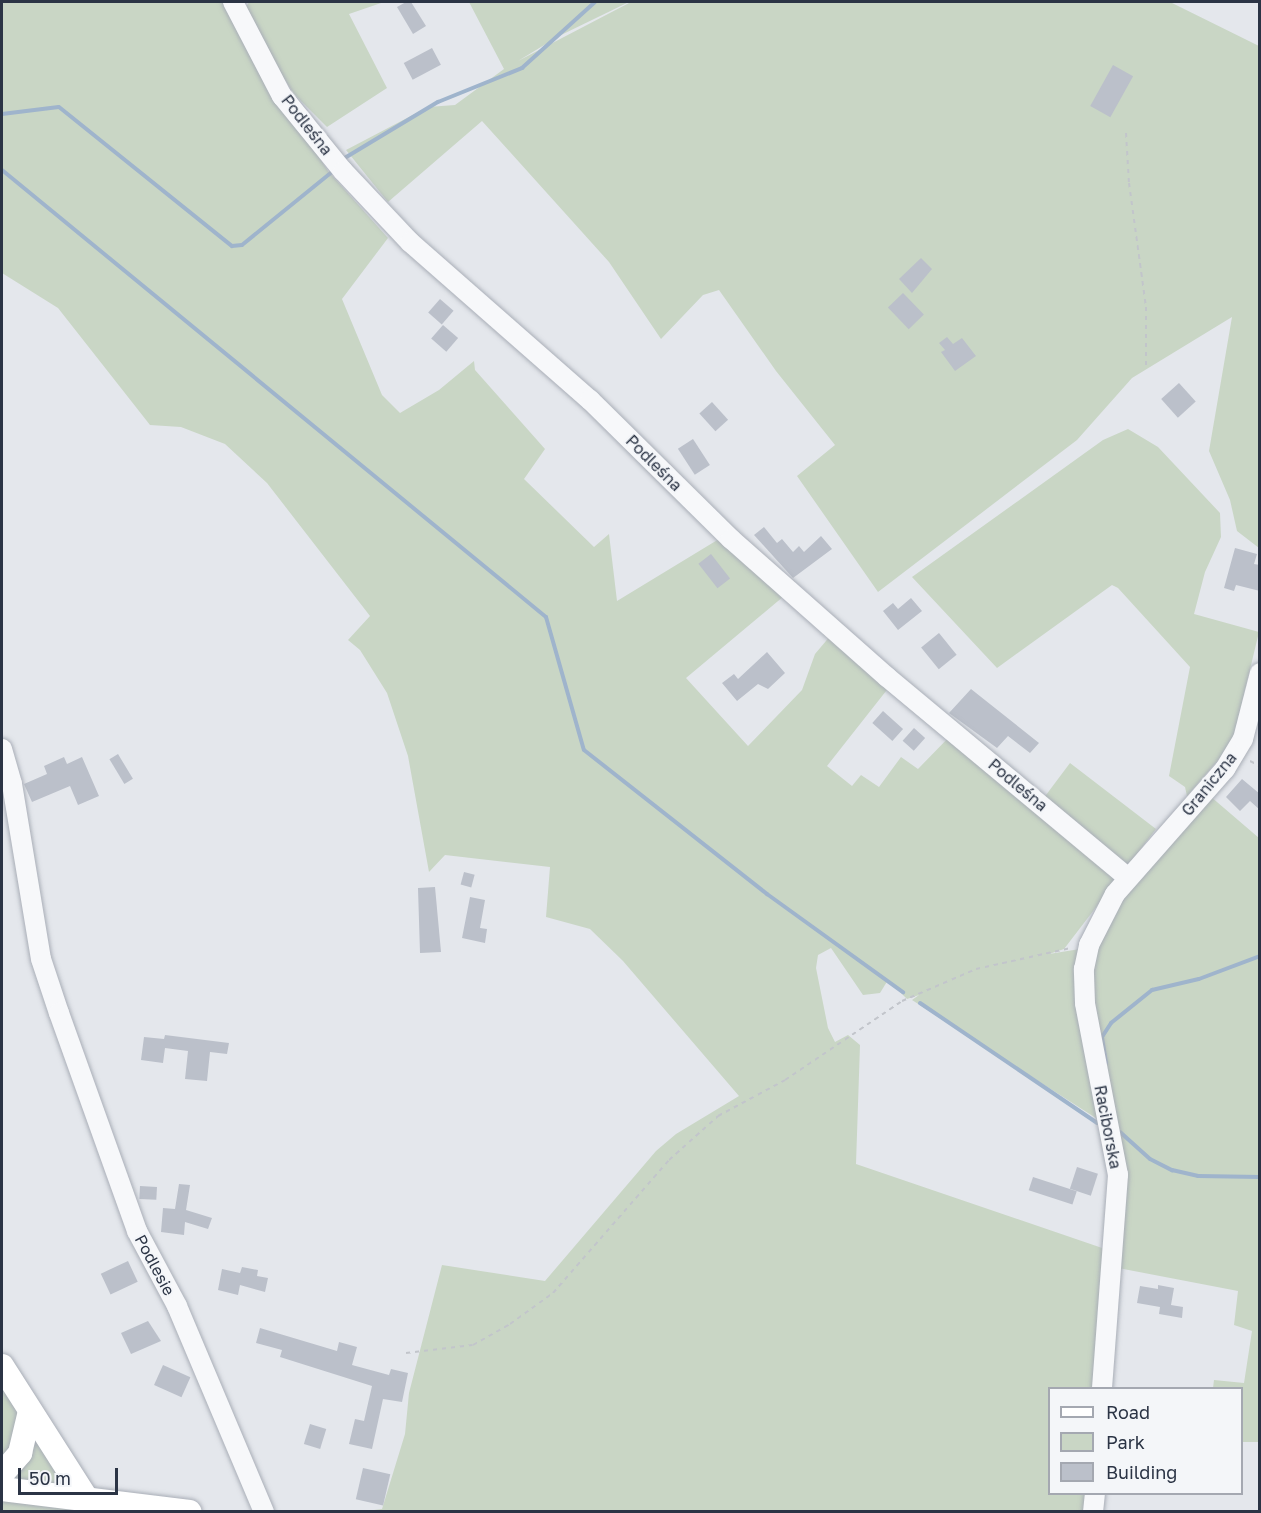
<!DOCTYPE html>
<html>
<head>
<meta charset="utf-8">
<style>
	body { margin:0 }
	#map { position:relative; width:1261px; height:1513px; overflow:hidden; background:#e4e7ec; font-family:"Golos Text",sans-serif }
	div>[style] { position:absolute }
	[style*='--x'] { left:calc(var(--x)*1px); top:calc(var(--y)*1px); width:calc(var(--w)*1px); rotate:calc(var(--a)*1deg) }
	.green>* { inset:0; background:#c9d6c5 }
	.stream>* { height:4px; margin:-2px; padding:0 2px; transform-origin:2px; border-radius:2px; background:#9fb4cc }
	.building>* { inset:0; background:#bbc0ca; transform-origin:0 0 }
	.path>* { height:2px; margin-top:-1px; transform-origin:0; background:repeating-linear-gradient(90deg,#c2c5cb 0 4.5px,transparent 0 9px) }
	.roads { filter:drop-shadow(0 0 2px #a9aeb7) drop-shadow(0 0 2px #a9aeb7) }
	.minor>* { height:20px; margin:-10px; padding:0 10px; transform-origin:10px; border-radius:10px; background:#f7f8fa }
	.major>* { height:24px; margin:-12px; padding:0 12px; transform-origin:12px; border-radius:12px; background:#fff }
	span { translate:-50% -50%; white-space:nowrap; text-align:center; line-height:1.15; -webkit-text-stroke:4.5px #f4f6f9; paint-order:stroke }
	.street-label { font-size:16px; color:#2b3445 }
	.frame { position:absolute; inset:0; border:3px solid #2b3445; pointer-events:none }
	.legend { position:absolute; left:1048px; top:1387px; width:195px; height:108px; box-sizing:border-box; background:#f4f6f9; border:2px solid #a4a8b1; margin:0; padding:8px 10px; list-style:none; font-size:18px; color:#2b3445 }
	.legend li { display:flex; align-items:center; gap:12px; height:30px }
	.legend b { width:30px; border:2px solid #a4a8b1 }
	.scale { position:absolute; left:18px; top:1468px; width:100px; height:27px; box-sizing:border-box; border:3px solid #2b3445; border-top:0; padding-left:8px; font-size:18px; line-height:21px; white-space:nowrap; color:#2b3445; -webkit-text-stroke:4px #f4f6f9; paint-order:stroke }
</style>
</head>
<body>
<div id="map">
	<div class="green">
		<div style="clip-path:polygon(2px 2px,224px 2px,239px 33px,328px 171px,388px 238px,342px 299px,382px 395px,400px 413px,439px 390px,474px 361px,475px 370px,545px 449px,524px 479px,594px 547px,609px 534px,617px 601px,719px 539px,784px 596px,686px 678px,748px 746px,802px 690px,815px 654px,831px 635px,890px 686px,827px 766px,852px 786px,861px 775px,879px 787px,901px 757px,918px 769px,954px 732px,1043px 799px,1070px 763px,1156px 829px,1064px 949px,1049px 954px,1080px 949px,1102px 1122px,912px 1000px,919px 995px,907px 999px,888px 980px,880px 993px,863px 995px,831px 948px,818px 955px,816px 968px,828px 1028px,835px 1042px,848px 1035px,860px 1045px,856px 1164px,1108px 1250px,1095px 1388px,1050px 1388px,1050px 1494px,1086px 1494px,1084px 1511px,366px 1511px,382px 1509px,405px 1434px,409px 1393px,442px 1265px,545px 1281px,656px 1151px,676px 1134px,739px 1096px,623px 961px,590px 929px,546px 917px,550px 867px,445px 855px,429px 872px,408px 756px,387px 693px,360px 650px,348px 640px,370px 616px,267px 483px,225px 444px,181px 427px,150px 425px,58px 308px,2px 273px)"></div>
		<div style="clip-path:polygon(249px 2px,384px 2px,349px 14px,387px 88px,327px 127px,294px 94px,267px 52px,245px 9px)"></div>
		<div style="clip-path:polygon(evenodd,469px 2px,1170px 2px,1259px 46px,1259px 548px,1237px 531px,1230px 500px,1209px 451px,1232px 317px,1132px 378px,1077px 440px,878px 592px,797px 476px,835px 445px,776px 371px,719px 290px,703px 295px,661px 339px,609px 262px,482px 121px,388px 202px,346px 150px,428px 107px,455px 105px,504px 69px,469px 2px,629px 2px,629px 3px,518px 61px,559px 36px,629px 2px)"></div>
		<div style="clip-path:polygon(1128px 429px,1158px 447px,1220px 513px,1221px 537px,1205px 572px,1194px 614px,1259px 632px,1232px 744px,1187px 796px,1185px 787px,1169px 776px,1190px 667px,1118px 588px,1112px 585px,997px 668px,912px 577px,1103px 440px)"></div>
		<div style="clip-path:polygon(1210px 796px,1259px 838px,1259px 1442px,1242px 1442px,1242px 1388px,1213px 1388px,1214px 1380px,1244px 1383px,1252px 1331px,1234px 1325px,1238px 1291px,1113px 1267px,1118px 1175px,1084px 969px,1136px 876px)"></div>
		<div style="clip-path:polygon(2px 1379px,19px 1409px,17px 1439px,2px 1462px)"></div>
		<div style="clip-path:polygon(36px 1432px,61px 1476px,63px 1487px,11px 1480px)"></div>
		<div style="clip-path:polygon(2px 1498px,127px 1511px,2px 1511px)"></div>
	</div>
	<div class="stream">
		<div style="--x:2;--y:114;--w:57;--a:-7"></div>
		<div style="--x:59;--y:107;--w:222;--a:38.8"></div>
		<div style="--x:232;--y:246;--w:10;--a:-6"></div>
		<div style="--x:242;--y:245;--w:117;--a:-39.1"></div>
		<div style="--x:343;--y:159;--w:111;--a:-31"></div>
		<div style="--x:438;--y:102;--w:91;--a:-22"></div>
		<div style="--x:522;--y:68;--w:98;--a:-42.1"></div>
		<div style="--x:2;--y:170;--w:704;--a:39.41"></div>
		<div style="--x:546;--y:617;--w:138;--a:74.1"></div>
		<div style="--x:584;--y:750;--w:233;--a:38.2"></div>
		<div style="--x:767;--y:894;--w:168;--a:35.8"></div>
		<div style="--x:920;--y:1003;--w:214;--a:34.1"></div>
		<div style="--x:1106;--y:1063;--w:26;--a:-99"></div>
		<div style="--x:1102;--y:1037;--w:17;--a:-57"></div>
		<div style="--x:1111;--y:1023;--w:53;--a:-38.8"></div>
		<div style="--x:1152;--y:990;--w:48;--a:-13.2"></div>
		<div style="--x:1199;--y:979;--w:65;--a:-20.7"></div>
		<div style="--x:1120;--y:1132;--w:40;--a:42"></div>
		<div style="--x:1150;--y:1159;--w:25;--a:27"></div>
		<div style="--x:1172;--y:1170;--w:27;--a:13"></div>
		<div style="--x:1198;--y:1176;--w:62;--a:0.9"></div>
	</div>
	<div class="building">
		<div style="clip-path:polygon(406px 2px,411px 2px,426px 26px,413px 34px,397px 7px)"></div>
		<div style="left:432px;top:48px;width:19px;height:32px;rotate:62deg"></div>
		<div style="left:1113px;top:65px;width:23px;height:47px;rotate:29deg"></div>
		<div style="clip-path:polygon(921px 258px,932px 269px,912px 293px,899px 279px)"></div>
		<div style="left:903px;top:293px;width:30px;height:21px;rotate:46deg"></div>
		<div style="left:440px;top:299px;width:18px;height:18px;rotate:41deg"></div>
		<div style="left:443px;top:325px;width:20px;height:18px;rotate:41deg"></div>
		<div style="clip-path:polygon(947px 337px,953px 344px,962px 338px,976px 356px,955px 371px,941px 352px,945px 350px,939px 343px)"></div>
		<div style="left:1179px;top:383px;width:25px;height:24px;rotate:48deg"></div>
		<div style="left:712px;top:402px;width:24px;height:17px;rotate:48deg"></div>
		<div style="left:693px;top:439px;width:31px;height:18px;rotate:57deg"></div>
		<div style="clip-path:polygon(764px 527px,777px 543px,782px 539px,793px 552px,799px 546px,804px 552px,821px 536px,832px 549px,793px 578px,754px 535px)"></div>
		<div style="clip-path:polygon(1235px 548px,1257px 554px,1254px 564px,1260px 565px,1260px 591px,1236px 585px,1234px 591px,1224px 588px)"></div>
		<div style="left:711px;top:554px;width:31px;height:16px;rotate:52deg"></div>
		<div style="clip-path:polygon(911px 598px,922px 611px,898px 630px,883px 611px,893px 603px,898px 609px)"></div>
		<div style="left:939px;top:633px;width:28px;height:23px;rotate:51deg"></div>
		<div style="clip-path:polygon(767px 652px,785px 673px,768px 689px,758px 684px,737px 701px,722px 683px,734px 674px,738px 679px)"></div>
		<div style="clip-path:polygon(971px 689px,1039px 743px,1030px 753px,1008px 736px,997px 748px,949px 713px)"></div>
		<div style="left:883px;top:711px;width:27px;height:16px;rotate:42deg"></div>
		<div style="left:914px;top:728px;width:15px;height:17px;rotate:42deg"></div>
		<div style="left:118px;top:754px;width:29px;height:10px;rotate:59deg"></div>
		<div style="clip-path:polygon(64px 757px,67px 764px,82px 757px,99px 796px,78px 805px,70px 786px,32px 802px,24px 784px,47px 774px,44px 766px)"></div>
		<div style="clip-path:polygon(1242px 779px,1260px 794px,1260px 810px,1250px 801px,1240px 811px,1226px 797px)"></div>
		<div style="left:464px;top:872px;width:11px;height:13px;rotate:15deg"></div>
		<div style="clip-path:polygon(435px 887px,441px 952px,420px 953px,418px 888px)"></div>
		<div style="clip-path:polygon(470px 897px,485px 900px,480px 928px,487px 929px,485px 943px,462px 938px)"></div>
		<div style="clip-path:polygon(165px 1035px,229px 1043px,227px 1054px,210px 1052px,207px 1081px,185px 1079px,188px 1051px,165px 1048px,163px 1063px,141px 1060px,144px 1037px,164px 1039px)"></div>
		<div style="left:1077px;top:1167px;width:22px;height:23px;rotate:18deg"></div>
		<div style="left:1033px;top:1177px;width:46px;height:14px;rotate:18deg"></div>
		<div style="clip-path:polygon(179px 1184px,190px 1185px,186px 1210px,212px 1218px,208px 1229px,185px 1222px,184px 1235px,161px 1232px,163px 1208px,175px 1209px)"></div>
		<div style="left:140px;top:1186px;width:17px;height:13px;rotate:3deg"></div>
		<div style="left:128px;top:1261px;width:23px;height:30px;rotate:65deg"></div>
		<div style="clip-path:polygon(242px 1267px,258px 1270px,257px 1276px,268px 1278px,265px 1292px,240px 1285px,238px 1295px,218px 1290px,222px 1269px,240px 1273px)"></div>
		<div style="clip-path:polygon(1158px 1285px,1174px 1288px,1171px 1305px,1183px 1307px,1182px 1318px,1159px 1314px,1160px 1307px,1137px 1303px,1140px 1286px,1158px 1289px)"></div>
		<div style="clip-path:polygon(148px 1321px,161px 1341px,131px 1354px,121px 1333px)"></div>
		<div style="clip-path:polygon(260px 1328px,337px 1351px,339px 1342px,357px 1347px,352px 1365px,389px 1375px,391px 1369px,408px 1373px,402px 1402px,383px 1399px,372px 1449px,349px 1444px,355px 1419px,364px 1421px,372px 1386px,280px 1357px,282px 1350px,256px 1343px)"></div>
		<div style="left:163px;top:1365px;width:30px;height:22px;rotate:24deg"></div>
		<div style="left:310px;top:1424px;width:17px;height:21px;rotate:17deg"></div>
		<div style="left:363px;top:1468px;width:28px;height:32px;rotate:13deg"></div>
	</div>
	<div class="path">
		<div style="--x:1126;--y:133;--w:50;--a:86.6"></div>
		<div style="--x:1129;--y:183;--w:125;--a:82.2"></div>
		<div style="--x:1146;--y:307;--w:62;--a:90"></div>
		<div style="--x:1250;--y:761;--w:11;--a:27"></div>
		<div style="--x:406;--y:1353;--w:67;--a:-6.8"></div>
		<div style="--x:473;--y:1345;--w:43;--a:-29.6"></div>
		<div style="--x:510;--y:1324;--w:53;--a:-35.8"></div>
		<div style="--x:553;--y:1293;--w:176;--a:-48.9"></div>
		<div style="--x:669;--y:1160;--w:66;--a:-41.9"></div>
		<div style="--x:718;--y:1116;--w:76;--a:-28.2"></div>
		<div style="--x:785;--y:1080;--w:141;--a:-34"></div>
		<div style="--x:902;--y:1001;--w:81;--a:-23.4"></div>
		<div style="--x:976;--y:969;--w:97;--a:-12.5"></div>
	</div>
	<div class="roads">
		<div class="minor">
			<div style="--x:233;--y:2;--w:106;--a:62.5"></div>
			<div style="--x:282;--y:96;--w:97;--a:50.9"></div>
			<div style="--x:343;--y:171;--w:98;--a:46.7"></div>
			<div style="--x:410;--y:242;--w:240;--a:41.3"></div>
			<div style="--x:590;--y:400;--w:198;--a:44.6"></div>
			<div style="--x:731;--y:539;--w:208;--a:41.5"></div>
			<div style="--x:887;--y:677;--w:314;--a:39.8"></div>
			<div style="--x:2;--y:749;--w:36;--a:74"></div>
			<div style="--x:12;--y:784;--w:177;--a:80.6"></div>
			<div style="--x:41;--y:959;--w:57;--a:71.6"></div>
			<div style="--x:59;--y:1013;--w:232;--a:70.3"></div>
			<div style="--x:137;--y:1231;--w:85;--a:61.9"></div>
			<div style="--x:177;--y:1306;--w:224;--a:67.1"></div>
			<div style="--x:1102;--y:1388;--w:214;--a:-85.7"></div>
			<div style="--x:1118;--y:1175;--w:175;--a:-100.9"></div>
			<div style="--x:1085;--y:1003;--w:34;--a:-92"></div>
			<div style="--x:1084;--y:969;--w:25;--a:-78"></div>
			<div style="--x:1089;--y:945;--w:57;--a:-63"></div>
			<div style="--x:1115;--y:894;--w:167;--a:-48.7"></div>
			<div style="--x:1225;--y:769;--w:35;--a:-59"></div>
			<div style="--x:1243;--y:739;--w:68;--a:-75.6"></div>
			<div style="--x:1093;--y:1512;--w:18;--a:-84"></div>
		</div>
		<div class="major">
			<div style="--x:2;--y:1366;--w:156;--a:57.5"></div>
			<div style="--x:2;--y:1474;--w:28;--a:-49"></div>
			<div style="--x:20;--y:1453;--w:43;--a:-76.6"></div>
			<div style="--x:2;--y:1489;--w:189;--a:7"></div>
		</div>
	</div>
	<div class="street-label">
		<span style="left:307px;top:125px;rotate:52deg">Podleśna</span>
		<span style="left:654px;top:463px;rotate:45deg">Podleśna</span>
		<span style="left:1209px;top:784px;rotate:-51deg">Graniczna</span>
		<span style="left:1018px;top:785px;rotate:40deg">Podleśna</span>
		<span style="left:1108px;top:1127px;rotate:79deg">Raciborska</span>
		<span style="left:155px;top:1265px;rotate:62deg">Podlesie</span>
	</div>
	<div class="frame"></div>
	<ul class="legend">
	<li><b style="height:8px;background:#fff"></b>Road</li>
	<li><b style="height:16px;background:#c9d6c5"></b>Park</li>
	<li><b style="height:16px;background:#bbc0ca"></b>Building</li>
	</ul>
	<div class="scale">50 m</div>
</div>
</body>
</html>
